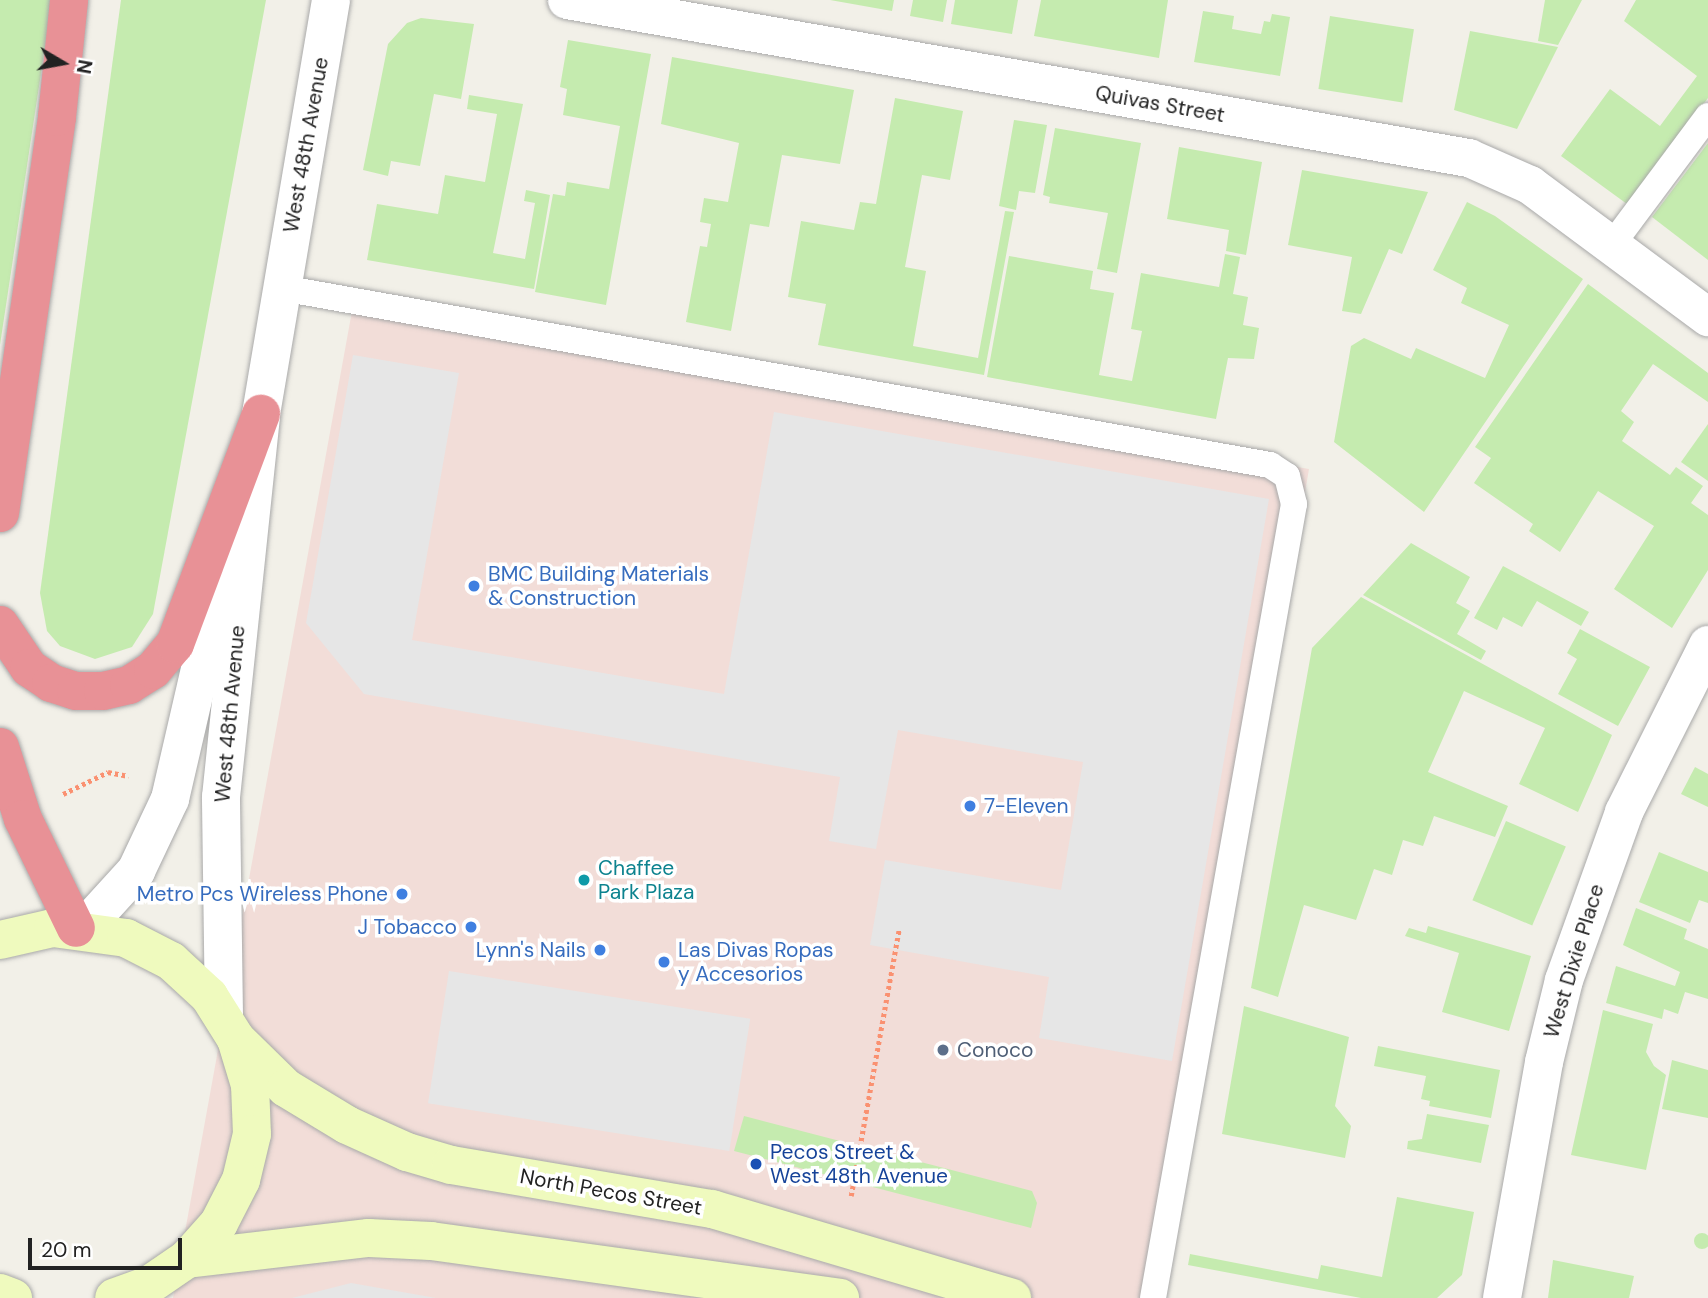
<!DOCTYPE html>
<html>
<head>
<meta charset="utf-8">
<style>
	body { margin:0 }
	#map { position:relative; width:1708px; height:1298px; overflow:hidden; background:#f2f0e8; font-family:"DM Sans",sans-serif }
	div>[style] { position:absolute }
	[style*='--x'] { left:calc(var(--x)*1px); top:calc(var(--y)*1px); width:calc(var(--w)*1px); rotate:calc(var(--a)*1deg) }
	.commercial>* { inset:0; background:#f2ddd8 }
	.grass>* { inset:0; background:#c5ebaf; transform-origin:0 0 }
	.round { border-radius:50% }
	.parking>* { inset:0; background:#e6e6e6; transform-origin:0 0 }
	.path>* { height:4.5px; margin-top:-2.25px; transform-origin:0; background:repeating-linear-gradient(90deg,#fa9171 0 3.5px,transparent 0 7px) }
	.roads { filter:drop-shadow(0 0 2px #a9a9a9) drop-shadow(0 0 2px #a9a9a9) }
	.service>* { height:26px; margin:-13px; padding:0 13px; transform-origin:13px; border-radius:13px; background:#fff }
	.minor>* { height:38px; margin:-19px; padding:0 19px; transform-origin:19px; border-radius:19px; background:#fff }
	.tertiary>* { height:38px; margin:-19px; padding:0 19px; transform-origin:19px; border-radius:19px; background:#fff }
	.secondary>* { height:38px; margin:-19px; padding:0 19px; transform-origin:19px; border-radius:19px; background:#effabe }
	.motorway>* { height:38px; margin:-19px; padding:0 19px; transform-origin:19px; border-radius:19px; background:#e89196 }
	.dots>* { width:19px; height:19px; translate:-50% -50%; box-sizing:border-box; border:4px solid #fff; border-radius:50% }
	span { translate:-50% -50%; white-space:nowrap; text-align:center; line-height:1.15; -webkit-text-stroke:7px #fff; paint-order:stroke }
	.street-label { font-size:21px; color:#222 }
	.shop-label { font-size:21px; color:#366cbe }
	.left { translate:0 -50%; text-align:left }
	.right { translate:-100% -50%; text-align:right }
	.culture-label { font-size:21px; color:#0d838f }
	.service-label { font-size:21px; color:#4e5e75 }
	.transit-label { font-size:21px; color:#164399 }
	.north { position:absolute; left:28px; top:28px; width:70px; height:70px; -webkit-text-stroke:5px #fff; paint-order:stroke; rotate:100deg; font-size:19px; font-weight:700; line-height:28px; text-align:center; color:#222 }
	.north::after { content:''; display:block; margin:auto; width:24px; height:32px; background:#222; clip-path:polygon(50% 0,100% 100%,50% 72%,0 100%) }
	.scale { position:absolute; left:28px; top:1238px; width:154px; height:32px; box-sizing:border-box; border:4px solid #222; border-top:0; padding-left:9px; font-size:21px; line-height:24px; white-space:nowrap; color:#222; -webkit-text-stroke:5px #fff; paint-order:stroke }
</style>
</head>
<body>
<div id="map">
	<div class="commercial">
		<div style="clip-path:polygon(352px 311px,1309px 469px,1165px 1298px,173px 1298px)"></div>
	</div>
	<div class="grass">
		<div style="clip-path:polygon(0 0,52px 0,0 345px)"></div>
		<div style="clip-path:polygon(121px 0,266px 0,153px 614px,132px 647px,95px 659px,60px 646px,47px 631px,40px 593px)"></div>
		<div style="clip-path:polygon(830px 0,894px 0,892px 11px)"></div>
		<div style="clip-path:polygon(913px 0,947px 0,943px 22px,910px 16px)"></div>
		<div style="clip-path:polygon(955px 0,1018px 0,1012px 34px,951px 24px)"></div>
		<div style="clip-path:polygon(1041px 0,1168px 0,1159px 58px,1034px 36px)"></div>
		<div style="clip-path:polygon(1545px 0,1582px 0,1558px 45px,1538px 41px)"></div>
		<div style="clip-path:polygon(1636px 0,1708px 0,1708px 98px,1627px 204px,1561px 156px,1610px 89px,1660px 126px,1697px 76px,1624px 21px)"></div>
		<div style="clip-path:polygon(1203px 11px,1234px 16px,1232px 29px,1261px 34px,1264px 21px,1270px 22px,1272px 14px,1290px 17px,1280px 76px,1194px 62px)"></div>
		<div style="left:1330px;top:16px;width:85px;height:74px;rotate:9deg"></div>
		<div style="clip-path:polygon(421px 18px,474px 24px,461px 99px,434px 94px,420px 166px,391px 161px,388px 176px,363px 170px,388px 44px,407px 23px)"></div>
		<div style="clip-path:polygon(1470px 31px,1558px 47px,1517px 129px,1454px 110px)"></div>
		<div style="clip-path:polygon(568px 40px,651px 54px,606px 305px,535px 292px,553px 194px,565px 196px,567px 182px,609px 189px,620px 126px,563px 115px,567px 89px,560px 87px)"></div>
		<div style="clip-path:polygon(672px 57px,854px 90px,840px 164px,782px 155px,769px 227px,750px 224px,731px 331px,686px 322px,700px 246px,707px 247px,711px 224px,700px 222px,704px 198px,728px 202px,739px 143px,661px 124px)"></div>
		<div style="clip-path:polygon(469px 95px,523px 104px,493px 253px,525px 259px,535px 203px,524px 201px,526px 190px,550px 195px,534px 289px,367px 260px,377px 204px,438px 214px,445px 175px,485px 182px,497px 114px,467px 109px)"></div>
		<div style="clip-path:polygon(895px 98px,963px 111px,950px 180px,922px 175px,905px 267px,926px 271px,913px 346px,978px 358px,1005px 211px,1014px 212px,984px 375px,818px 345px,826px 304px,788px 297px,801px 221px,854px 230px,860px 202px,876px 204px)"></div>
		<div style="clip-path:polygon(1014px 120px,1047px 125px,1035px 193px,1019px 191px,1016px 210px,999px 206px)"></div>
		<div style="clip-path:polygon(1055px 128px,1141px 143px,1117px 273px,1097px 269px,1108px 213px,1049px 203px,1050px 197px,1043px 195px)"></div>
		<div style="clip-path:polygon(1708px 143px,1708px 260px,1652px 217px)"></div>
		<div style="clip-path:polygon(1179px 147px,1262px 162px,1246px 255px,1226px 251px,1229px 230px,1167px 219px)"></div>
		<div style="clip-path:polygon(1302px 170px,1428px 192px,1402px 254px,1389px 249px,1361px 314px,1342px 311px,1352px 257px,1288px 245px)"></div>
		<div style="clip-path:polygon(1467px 202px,1495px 216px,1583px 279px,1424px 512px,1334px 442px,1351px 346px,1364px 338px,1411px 359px,1416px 348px,1485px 378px,1509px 325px,1461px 303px,1467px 288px,1433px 270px)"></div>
		<div style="clip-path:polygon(1225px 254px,1240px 257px,1233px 294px,1248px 297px,1243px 325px,1259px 328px,1254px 359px,1228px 358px,1216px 419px,987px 377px,1009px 256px,1093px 271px,1090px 289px,1114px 293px,1099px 375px,1132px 381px,1142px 331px,1131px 329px,1141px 273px,1219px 287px)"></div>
		<div style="clip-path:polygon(1588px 284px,1708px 373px,1708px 402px,1653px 364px,1621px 411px,1634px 422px,1622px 441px,1670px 475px,1676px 467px,1703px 486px,1691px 503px,1708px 515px,1708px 570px,1672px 628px,1614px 589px,1654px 526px,1598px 491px,1560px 552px,1529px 531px,1533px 524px,1474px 483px,1491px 458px,1475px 447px)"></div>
		<div style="clip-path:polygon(1708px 424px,1708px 481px,1681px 462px)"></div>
		<div style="clip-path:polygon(1411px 543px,1470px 577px,1456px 603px,1470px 611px,1457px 634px,1486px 651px,1481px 660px,1363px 595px)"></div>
		<div style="clip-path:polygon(1503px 566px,1589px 612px,1581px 626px,1537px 601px,1522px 627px,1503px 617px,1497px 630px,1474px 618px)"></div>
		<div style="clip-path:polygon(1361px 597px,1612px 735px,1578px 812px,1519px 784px,1545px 728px,1464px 691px,1428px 772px,1508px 806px,1495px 837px,1434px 816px,1423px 846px,1403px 840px,1392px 875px,1374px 869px,1356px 920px,1304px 905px,1278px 997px,1251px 988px,1312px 648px)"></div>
		<div style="clip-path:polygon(1580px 629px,1650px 667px,1618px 726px,1558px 694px,1577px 659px,1567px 653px)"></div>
		<div style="clip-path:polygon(1695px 767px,1708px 774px,1708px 807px,1681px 794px)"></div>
		<div style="left:1506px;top:821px;width:65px;height:86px;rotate:23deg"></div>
		<div style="clip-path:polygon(1659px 852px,1708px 872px,1708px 903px,1699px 900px,1690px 923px,1639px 902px)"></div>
		<div style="clip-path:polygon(1636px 908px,1687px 929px,1684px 939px,1708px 949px,1708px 999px,1685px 992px,1678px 1014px,1664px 1009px,1662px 1019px,1606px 1003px,1616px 966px,1675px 986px,1680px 972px,1623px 945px)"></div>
		<div style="clip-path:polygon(1428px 926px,1531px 956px,1509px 1031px,1442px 1012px,1459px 953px,1405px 936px,1409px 928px,1426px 933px)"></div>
		<div style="clip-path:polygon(1244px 1006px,1349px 1037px,1335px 1106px,1351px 1126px,1345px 1158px,1222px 1134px)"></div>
		<div style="clip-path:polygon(1603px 1010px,1653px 1024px,1646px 1052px,1654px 1066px,1666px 1075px,1646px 1170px,1571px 1155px)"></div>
		<div style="clip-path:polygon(1378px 1046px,1500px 1070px,1491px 1118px,1429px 1106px,1430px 1101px,1421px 1099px,1426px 1076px,1374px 1066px)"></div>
		<div style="clip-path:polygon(1672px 1060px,1708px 1070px,1708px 1118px,1662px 1109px)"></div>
		<div style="clip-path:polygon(1427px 1114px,1489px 1125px,1481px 1163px,1407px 1149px,1408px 1141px,1422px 1139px)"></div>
		<div style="clip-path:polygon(744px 1116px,1032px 1191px,1037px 1203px,1031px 1228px,734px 1151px)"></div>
		<div style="clip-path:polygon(1397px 1197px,1474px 1212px,1462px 1275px,1437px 1298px,1361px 1298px,1188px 1265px,1190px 1254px,1318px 1279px,1321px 1265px,1382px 1277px)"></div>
		<div class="round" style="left:1694px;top:1233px;width:16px;height:16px"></div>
		<div style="clip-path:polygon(1553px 1260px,1634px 1276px,1629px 1298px,1548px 1298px)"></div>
	</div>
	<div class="parking">
		<div style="clip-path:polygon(353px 355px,459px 373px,412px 640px,724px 694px,774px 412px,1269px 499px,1172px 1061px,1039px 1038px,1049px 977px,870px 945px,885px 860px,1061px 890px,1083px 762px,898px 730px,876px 849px,829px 841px,840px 777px,364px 694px,306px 623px)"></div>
		<div style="left:449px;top:971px;width:305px;height:134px;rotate:9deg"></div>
		<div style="clip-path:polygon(351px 1283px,436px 1298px,292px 1298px)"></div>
	</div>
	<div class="path">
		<div style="--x:63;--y:794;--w:50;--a:-26.1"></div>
		<div style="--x:108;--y:772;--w:21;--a:11"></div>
		<div style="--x:851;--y:1196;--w:271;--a:-79.8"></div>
	</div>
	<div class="roads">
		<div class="service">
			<div style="--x:1611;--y:246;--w:162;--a:-53.3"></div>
			<div style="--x:282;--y:288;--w:1004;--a:10.16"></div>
			<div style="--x:1270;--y:465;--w:20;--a:33"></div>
			<div style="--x:1287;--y:476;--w:29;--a:76"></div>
			<div style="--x:1294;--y:504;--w:806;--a:100.07"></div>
		</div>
		<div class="minor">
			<div style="--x:567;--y:0;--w:916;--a:9.94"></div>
			<div style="--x:1469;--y:158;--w:67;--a:23.9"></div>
			<div style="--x:1530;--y:185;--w:222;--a:36.6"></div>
			<div style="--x:1502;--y:1298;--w:240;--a:-79.9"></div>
			<div style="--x:1544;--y:1062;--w:84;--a:-76.3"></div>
			<div style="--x:1564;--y:980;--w:178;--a:-70.3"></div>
			<div style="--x:1624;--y:812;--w:187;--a:-63.3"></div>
		</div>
		<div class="tertiary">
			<div style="--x:83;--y:929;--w:79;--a:-47.6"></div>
			<div style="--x:136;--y:871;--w:80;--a:-64.7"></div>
			<div style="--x:170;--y:799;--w:239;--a:-77"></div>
			<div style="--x:224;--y:1016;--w:219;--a:-90.8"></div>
			<div style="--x:221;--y:797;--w:385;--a:-84"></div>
			<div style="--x:261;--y:414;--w:420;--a:-80.4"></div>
		</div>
		<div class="secondary">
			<div style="--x:0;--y:940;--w:54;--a:-12.8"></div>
			<div style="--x:53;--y:928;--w:74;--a:7.8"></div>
			<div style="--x:126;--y:938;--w:51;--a:27.1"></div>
			<div style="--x:171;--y:961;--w:52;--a:42.6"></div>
			<div style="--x:209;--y:996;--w:51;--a:57.9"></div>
			<div style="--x:236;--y:1039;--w:48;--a:73.1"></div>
			<div style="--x:250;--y:1085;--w:49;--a:87.7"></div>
			<div style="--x:252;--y:1134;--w:47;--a:103.4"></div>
			<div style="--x:241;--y:1180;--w:48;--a:117.1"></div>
			<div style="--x:219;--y:1223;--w:48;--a:131.6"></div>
			<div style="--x:187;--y:1259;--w:46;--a:145.6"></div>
			<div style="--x:149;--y:1285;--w:37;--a:160"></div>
			<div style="--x:236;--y:1039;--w:70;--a:44.4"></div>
			<div style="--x:286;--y:1088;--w:71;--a:31.2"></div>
			<div style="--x:347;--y:1125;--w:66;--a:24.2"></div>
			<div style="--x:407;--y:1152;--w:46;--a:16.5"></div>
			<div style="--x:451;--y:1165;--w:265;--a:9.6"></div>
			<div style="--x:712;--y:1209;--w:313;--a:16.5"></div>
			<div style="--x:187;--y:1259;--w:183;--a:-6.6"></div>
			<div style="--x:369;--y:1238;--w:62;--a:2.8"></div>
			<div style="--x:431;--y:1241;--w:413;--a:7.9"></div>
			<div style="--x:0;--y:1293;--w:14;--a:21"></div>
		</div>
		<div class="motorway">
			<div style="--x:0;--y:513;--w:400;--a:-81.8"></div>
			<div style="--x:57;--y:117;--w:118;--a:-84.1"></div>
			<div style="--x:0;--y:625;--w:52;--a:56"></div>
			<div style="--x:29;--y:668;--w:27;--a:34"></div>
			<div style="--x:51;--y:683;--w:26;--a:18"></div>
			<div style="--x:76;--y:691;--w:27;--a:0"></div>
			<div style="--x:103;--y:691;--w:27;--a:-13"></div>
			<div style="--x:129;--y:685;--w:28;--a:-32"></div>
			<div style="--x:153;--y:670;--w:34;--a:-50"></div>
			<div style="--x:175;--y:644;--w:246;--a:-69.5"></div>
			<div style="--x:0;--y:747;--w:76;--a:72.3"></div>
			<div style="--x:23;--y:819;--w:121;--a:64.1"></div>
		</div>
	</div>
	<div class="dots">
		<div style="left:474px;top:586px;background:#3f7fe0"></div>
		<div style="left:970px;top:806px;background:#3f7fe0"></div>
		<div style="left:584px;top:880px;background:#0f9aa8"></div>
		<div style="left:402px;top:894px;background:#3f7fe0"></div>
		<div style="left:471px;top:927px;background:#3f7fe0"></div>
		<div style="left:600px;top:950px;background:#3f7fe0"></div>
		<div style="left:664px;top:962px;background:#3f7fe0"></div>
		<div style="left:943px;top:1050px;background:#5c6f8a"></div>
		<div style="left:756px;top:1164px;background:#1a4fb4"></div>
	</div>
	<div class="street-label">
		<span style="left:1160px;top:104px;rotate:10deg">Quivas Street</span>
		<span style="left:306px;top:145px;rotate:-80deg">West 48th Avenue</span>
		<span style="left:230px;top:714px;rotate:-85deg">West 48th Avenue</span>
		<span style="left:1574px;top:961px;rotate:-73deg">West Dixie Place</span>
		<span style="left:611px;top:1192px;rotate:10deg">North Pecos Street</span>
	</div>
	<div class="shop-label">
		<span class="left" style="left:488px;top:586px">BMC Building Materials<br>&amp; Construction</span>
		<span class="left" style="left:984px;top:806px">7-Eleven</span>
		<span class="right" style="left:388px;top:894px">Metro Pcs Wireless Phone</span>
		<span class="right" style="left:457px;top:927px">J Tobacco</span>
		<span class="right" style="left:586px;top:950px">Lynn's Nails</span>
		<span class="left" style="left:678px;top:962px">Las Divas Ropas<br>y Accesorios</span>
	</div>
	<div class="culture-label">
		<span class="left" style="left:598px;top:880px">Chaffee<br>Park Plaza</span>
	</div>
	<div class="service-label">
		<span class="left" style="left:957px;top:1050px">Conoco</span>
	</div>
	<div class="transit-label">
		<span class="left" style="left:770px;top:1164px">Pecos Street &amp;<br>West 48th Avenue</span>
	</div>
	<div class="north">N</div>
	<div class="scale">20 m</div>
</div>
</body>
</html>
